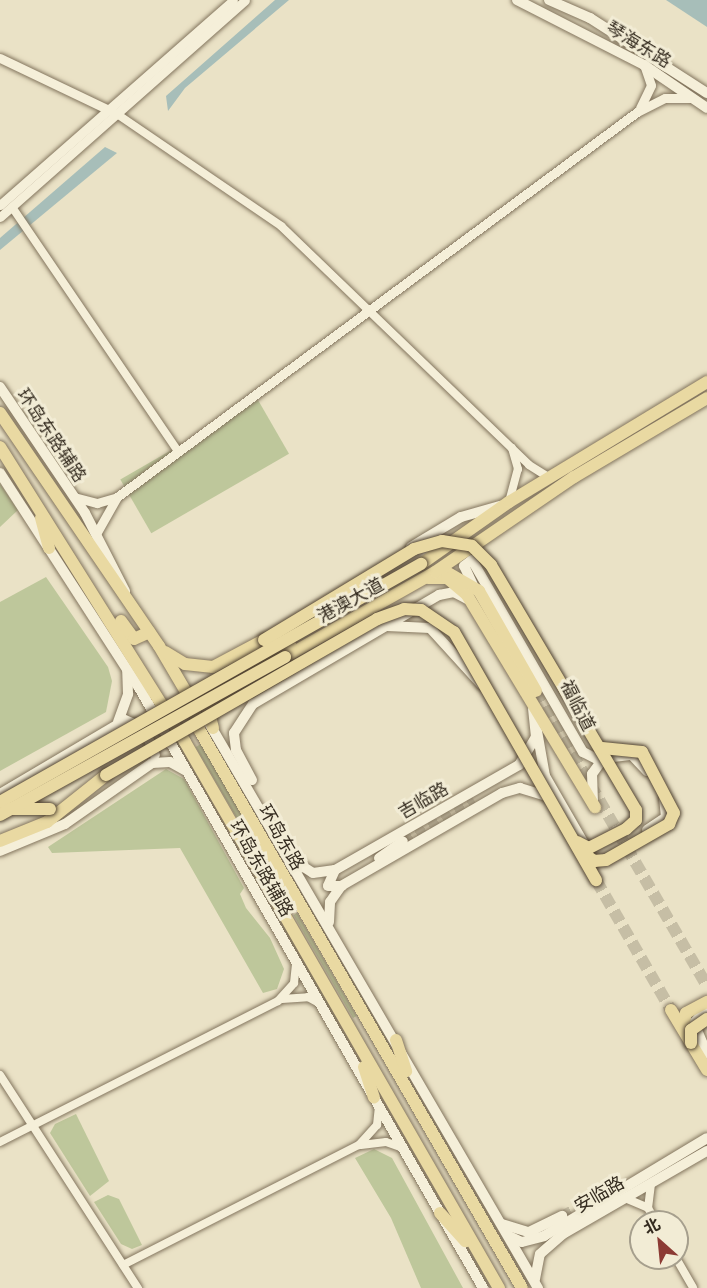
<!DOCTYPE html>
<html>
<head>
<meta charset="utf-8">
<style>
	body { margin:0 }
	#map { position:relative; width:707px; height:1288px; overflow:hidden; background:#eae2c6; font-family:"Noto Serif","Noto Sans SC",serif }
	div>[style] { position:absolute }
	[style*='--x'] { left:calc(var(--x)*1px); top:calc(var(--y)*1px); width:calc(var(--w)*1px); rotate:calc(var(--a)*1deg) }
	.green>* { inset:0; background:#bec79b; transform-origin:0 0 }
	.water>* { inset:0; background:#a7beb9 }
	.secondary-tunnel>* { height:10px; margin-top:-5px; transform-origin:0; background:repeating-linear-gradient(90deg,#c6bea5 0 10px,transparent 0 15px) }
	.primary-tunnel>* { height:12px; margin-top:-6px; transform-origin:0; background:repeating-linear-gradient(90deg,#c6bea5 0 12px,transparent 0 18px) }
	.roads { filter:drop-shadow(0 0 2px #83755e) drop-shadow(0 0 2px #83755e) }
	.minor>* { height:8px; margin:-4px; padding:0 4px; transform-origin:4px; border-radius:4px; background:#f5efd9 }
	.tertiary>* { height:9px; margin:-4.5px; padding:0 4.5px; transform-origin:4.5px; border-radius:4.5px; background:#f5efd9 }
	.secondary>* { height:10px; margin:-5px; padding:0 5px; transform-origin:5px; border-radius:5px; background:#f5efd9 }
	.primary>* { height:12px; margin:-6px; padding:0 6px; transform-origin:6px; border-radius:6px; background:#e9d9a2 }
	.bridges { filter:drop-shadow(0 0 2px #514331) drop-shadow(0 0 2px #514331) }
	.primary-bridge>* { height:12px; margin:-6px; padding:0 6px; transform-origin:6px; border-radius:6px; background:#e9d9a2 }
	span { translate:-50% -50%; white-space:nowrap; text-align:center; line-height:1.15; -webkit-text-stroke:6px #f2ecd5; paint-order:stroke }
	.street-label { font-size:18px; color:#352c20 }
	.north { position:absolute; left:629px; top:1210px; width:60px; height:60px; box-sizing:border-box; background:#f2ecd5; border:2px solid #a69f8d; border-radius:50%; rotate:333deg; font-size:16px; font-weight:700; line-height:24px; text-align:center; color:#352c20 }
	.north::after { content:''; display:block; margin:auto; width:21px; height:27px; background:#8c3b34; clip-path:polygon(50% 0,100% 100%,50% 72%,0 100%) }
</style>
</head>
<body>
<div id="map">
	<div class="green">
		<div style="left:258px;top:400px;width:62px;height:159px;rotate:60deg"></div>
		<div style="clip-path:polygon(0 484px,18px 510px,0 527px)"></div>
		<div style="clip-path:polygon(46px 577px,108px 667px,112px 681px,106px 712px,0 771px,0 602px)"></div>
		<div style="left:201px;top:744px;width:174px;height:6px;rotate:60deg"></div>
		<div style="clip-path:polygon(166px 769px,184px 779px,244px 888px,240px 894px,246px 908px,270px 938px,284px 969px,277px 989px,263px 993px,180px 848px,52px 853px,48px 847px)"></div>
		<div style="clip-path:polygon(254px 874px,339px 1020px,335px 1022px)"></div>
		<div style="clip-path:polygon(296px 885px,387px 1037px,391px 1049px)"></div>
		<div style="left:297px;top:913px;width:119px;height:4px;rotate:60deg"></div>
		<div style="clip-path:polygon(76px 1114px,109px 1181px,90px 1196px,50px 1133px,55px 1124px)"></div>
		<div style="clip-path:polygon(374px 1149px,392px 1158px,463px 1288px,421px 1288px,391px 1218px,355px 1158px)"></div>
		<div style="clip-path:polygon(108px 1195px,119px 1199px,142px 1245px,132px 1249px,121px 1244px,94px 1202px)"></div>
	</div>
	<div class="water">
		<div style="clip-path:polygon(275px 0,289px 0,185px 88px,168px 111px,166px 96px)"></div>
		<div style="clip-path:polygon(666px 0,707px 0,707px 27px)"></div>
		<div style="clip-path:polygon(105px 147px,117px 153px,0 250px,0 238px)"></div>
	</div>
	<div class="secondary-tunnel">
		<div style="--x:403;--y:841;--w:82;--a:-30"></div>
		<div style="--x:562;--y:1216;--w:58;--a:-30.1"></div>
	</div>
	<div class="primary-tunnel">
		<div style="--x:536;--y:691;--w:341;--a:59.9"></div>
		<div style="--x:596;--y:880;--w:150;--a:60"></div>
	</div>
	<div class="roads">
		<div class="minor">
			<div style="--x:117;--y:114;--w:199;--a:34.3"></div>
			<div style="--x:281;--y:226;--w:344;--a:43.9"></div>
			<div style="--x:529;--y:465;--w:25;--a:32"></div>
			<div style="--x:12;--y:207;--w:295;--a:55.8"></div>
			<div style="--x:509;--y:502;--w:34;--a:-75"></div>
			<div style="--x:518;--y:469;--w:22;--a:-106"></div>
			<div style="--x:282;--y:999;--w:26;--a:-4"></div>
			<div style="--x:308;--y:997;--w:13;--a:29"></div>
			<div style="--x:0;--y:1075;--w:254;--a:57.1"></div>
			<div style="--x:0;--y:1142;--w:312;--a:-26.9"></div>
			<div style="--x:278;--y:1001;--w:24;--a:-48"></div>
			<div style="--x:294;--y:983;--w:19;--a:-84"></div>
			<div style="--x:361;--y:1145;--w:25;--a:-7"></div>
			<div style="--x:386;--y:1142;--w:18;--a:19"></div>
			<div style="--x:651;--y:1184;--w:24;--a:97"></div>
			<div style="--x:648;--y:1208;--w:16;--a:60"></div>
			<div style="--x:625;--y:1198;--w:25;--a:23"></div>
			<div style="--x:676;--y:1258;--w:34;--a:60"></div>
			<div style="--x:123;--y:1265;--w:265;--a:-27"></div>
			<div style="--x:359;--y:1145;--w:27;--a:-48"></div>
			<div style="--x:377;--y:1125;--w:18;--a:-84"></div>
		</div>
		<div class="tertiary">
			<div style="--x:0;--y:58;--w:123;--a:25.5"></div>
			<div style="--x:640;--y:108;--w:25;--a:-64"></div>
			<div style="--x:651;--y:85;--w:21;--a:-109"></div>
			<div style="--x:0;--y:205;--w:310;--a:-41.3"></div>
			<div style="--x:0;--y:217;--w:327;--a:-41.5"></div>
			<div style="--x:74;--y:497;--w:24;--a:15"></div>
			<div style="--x:97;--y:503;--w:18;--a:-16"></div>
			<div style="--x:96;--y:534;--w:43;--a:-60.4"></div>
			<div style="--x:117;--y:497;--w:647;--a:-36.52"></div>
			<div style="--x:637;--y:112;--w:31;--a:-27"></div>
			<div style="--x:665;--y:98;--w:27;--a:0"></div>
		</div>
		<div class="secondary">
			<div style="--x:517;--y:0;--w:143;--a:27.1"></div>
			<div style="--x:644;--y:65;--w:76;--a:34.3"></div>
			<div style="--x:549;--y:0;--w:45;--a:23.7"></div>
			<div style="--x:590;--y:18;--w:139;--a:32.7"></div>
			<div style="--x:0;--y:387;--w:152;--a:56"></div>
			<div style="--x:85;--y:513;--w:88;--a:62.9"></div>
			<div style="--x:0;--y:473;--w:254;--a:57.1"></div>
			<div style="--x:138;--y:686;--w:694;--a:60.18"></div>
			<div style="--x:411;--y:547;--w:58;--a:-31"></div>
			<div style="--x:461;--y:517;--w:41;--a:-15.8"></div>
			<div style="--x:387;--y:576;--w:53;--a:-30.4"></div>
			<div style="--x:473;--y:585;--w:21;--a:-115"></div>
			<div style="--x:464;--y:566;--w:10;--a:-37"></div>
			<div style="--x:472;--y:560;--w:222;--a:60"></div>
			<div style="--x:583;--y:752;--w:16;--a:27"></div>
			<div style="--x:597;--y:759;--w:35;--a:-7"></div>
			<div style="--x:632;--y:755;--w:22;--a:47"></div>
			<div style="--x:387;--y:626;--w:43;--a:2.7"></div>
			<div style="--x:430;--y:628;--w:76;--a:47.7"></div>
			<div style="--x:118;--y:722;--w:30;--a:-70"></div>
			<div style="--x:128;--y:694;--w:24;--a:-92"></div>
			<div style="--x:209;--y:723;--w:654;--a:59.79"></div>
			<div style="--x:537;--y:731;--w:46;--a:79.9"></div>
			<div style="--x:545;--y:776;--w:84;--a:60.1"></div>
			<div style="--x:252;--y:780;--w:34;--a:-118"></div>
			<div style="--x:236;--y:750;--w:17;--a:-97"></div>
			<div style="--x:234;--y:733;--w:35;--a:-57"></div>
			<div style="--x:253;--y:704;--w:216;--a:-30.4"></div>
			<div style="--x:439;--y:595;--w:15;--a:-11"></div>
			<div style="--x:454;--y:592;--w:15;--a:28"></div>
			<div style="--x:0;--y:794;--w:145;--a:-30.6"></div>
			<div style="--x:125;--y:720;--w:21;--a:23"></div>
			<div style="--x:144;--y:728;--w:29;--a:68"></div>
			<div style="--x:593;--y:802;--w:28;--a:-92"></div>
			<div style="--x:592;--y:774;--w:19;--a:-54"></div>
			<div style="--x:647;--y:830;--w:23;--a:-34"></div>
			<div style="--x:666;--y:817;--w:18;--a:-96"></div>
			<div style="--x:0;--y:851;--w:70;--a:-22.6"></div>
			<div style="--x:65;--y:824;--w:106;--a:-35"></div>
			<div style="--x:152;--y:763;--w:18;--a:-3"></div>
			<div style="--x:170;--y:762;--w:18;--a:29"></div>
			<div style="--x:379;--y:858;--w:29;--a:-35"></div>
			<div style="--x:296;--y:862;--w:20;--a:33"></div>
			<div style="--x:313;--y:873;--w:22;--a:-8"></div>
			<div style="--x:335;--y:870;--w:212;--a:-29.7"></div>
			<div style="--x:519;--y:765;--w:33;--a:-59"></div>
			<div style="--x:536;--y:737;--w:28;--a:-96"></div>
			<div style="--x:335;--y:870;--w:17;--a:114"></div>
			<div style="--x:328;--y:886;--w:14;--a:0"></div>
			<div style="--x:329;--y:922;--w:20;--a:-87"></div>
			<div style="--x:330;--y:902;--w:19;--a:-55"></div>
			<div style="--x:341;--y:886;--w:186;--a:-30"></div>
			<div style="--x:502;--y:793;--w:19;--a:-16"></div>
			<div style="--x:520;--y:788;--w:31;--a:17"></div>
			<div style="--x:707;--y:1009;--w:19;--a:133"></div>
			<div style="--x:694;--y:1023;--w:33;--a:67"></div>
			<div style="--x:502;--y:1224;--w:28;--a:17"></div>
			<div style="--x:529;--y:1232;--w:37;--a:-26"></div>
			<div style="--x:509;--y:1236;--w:14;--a:25"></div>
			<div style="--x:522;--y:1242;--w:23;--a:-15"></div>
			<div style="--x:544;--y:1236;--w:190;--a:-31"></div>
			<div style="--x:535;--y:1279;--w:25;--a:-79"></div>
			<div style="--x:540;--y:1254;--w:30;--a:-41"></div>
			<div style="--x:563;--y:1234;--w:166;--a:-30"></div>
		</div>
		<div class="primary">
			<div style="--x:0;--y:413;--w:282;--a:55.7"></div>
			<div style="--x:159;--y:646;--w:65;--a:59.5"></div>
			<div style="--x:192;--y:702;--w:30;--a:75"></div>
			<div style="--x:200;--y:731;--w:643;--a:59.97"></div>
			<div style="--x:0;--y:447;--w:348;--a:57.9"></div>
			<div style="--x:185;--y:742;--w:630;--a:60.1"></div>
			<div style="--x:41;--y:518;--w:31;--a:75"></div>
			<div style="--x:421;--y:564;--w:108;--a:-35.2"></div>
			<div style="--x:509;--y:502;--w:232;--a:-31.2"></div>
			<div style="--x:448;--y:573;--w:36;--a:30"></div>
			<div style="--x:479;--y:591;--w:115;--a:60.3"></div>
			<div style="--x:428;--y:578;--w:19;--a:0"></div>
			<div style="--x:447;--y:578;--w:26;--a:40"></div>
			<div style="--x:467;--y:595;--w:248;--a:58.9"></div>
			<div style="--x:121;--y:621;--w:22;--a:54"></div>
			<div style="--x:134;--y:639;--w:17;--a:-24"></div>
			<div style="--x:165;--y:652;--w:23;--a:31"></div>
			<div style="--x:185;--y:664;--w:28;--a:6"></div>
			<div style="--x:213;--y:667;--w:58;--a:-27.9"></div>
			<div style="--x:285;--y:657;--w:172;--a:-29.5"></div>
			<div style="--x:435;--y:572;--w:168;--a:-34.4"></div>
			<div style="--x:574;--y:477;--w:155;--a:-30.7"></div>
			<div style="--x:213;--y:728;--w:20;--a:-105"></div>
			<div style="--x:208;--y:709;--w:23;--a:-65"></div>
			<div style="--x:218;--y:688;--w:84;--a:-29.9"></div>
			<div style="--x:0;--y:841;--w:51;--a:-22"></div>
			<div style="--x:47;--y:822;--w:75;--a:-38.5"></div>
			<div style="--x:671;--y:1010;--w:70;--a:59"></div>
			<div style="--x:683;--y:1027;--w:14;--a:-78"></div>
			<div style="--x:686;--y:1013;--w:24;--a:-28"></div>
			<div style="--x:396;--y:1040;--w:33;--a:72"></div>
			<div style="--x:364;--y:1067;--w:32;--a:72"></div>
			<div style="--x:440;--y:1213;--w:38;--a:48"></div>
		</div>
	</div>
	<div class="bridges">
		<div class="primary-bridge">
			<div style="--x:264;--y:640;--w:175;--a:-31.2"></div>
			<div style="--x:414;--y:549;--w:29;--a:-16"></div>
			<div style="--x:442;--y:541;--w:30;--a:9"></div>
			<div style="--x:472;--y:546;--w:27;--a:45"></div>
			<div style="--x:491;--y:565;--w:285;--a:59.4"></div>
			<div style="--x:636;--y:810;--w:10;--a:90"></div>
			<div style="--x:636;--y:820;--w:13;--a:138"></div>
			<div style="--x:626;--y:829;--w:42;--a:152.8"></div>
			<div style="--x:589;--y:848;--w:13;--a:-153"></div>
			<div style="--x:106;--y:775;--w:313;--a:-29.9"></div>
			<div style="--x:377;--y:619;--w:29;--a:-20"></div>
			<div style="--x:404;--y:609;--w:17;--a:3"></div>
			<div style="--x:421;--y:610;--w:40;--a:34"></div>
			<div style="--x:454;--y:632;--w:286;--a:60.2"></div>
			<div style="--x:0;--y:802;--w:484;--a:-29.5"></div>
			<div style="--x:6;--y:809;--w:44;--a:0"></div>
			<div style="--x:0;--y:815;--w:326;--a:-29"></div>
			<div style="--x:583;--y:853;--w:14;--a:36"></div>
			<div style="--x:594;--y:861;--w:12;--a:-5"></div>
			<div style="--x:606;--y:860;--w:73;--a:-29.7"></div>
			<div style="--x:669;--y:824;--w:12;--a:-66"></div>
			<div style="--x:674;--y:813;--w:69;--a:-117.7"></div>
			<div style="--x:642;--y:752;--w:40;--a:-174.3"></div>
			<div style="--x:691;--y:1043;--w:13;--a:-90"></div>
			<div style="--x:691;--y:1030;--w:19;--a:-35"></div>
		</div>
	</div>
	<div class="street-label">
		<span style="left:639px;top:44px;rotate:31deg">琴海东路</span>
		<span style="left:52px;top:435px;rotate:56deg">环岛东路辅路</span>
		<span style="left:350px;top:600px;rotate:-29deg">港澳大道</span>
		<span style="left:578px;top:705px;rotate:63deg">福临道</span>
		<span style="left:423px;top:800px;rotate:-30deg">吉临路</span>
		<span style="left:282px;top:837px;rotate:60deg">环岛东路</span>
		<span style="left:262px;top:868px;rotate:60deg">环岛东路辅路</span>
		<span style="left:599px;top:1194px;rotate:-30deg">安临路</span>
	</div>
	<div class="north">北</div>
</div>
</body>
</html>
